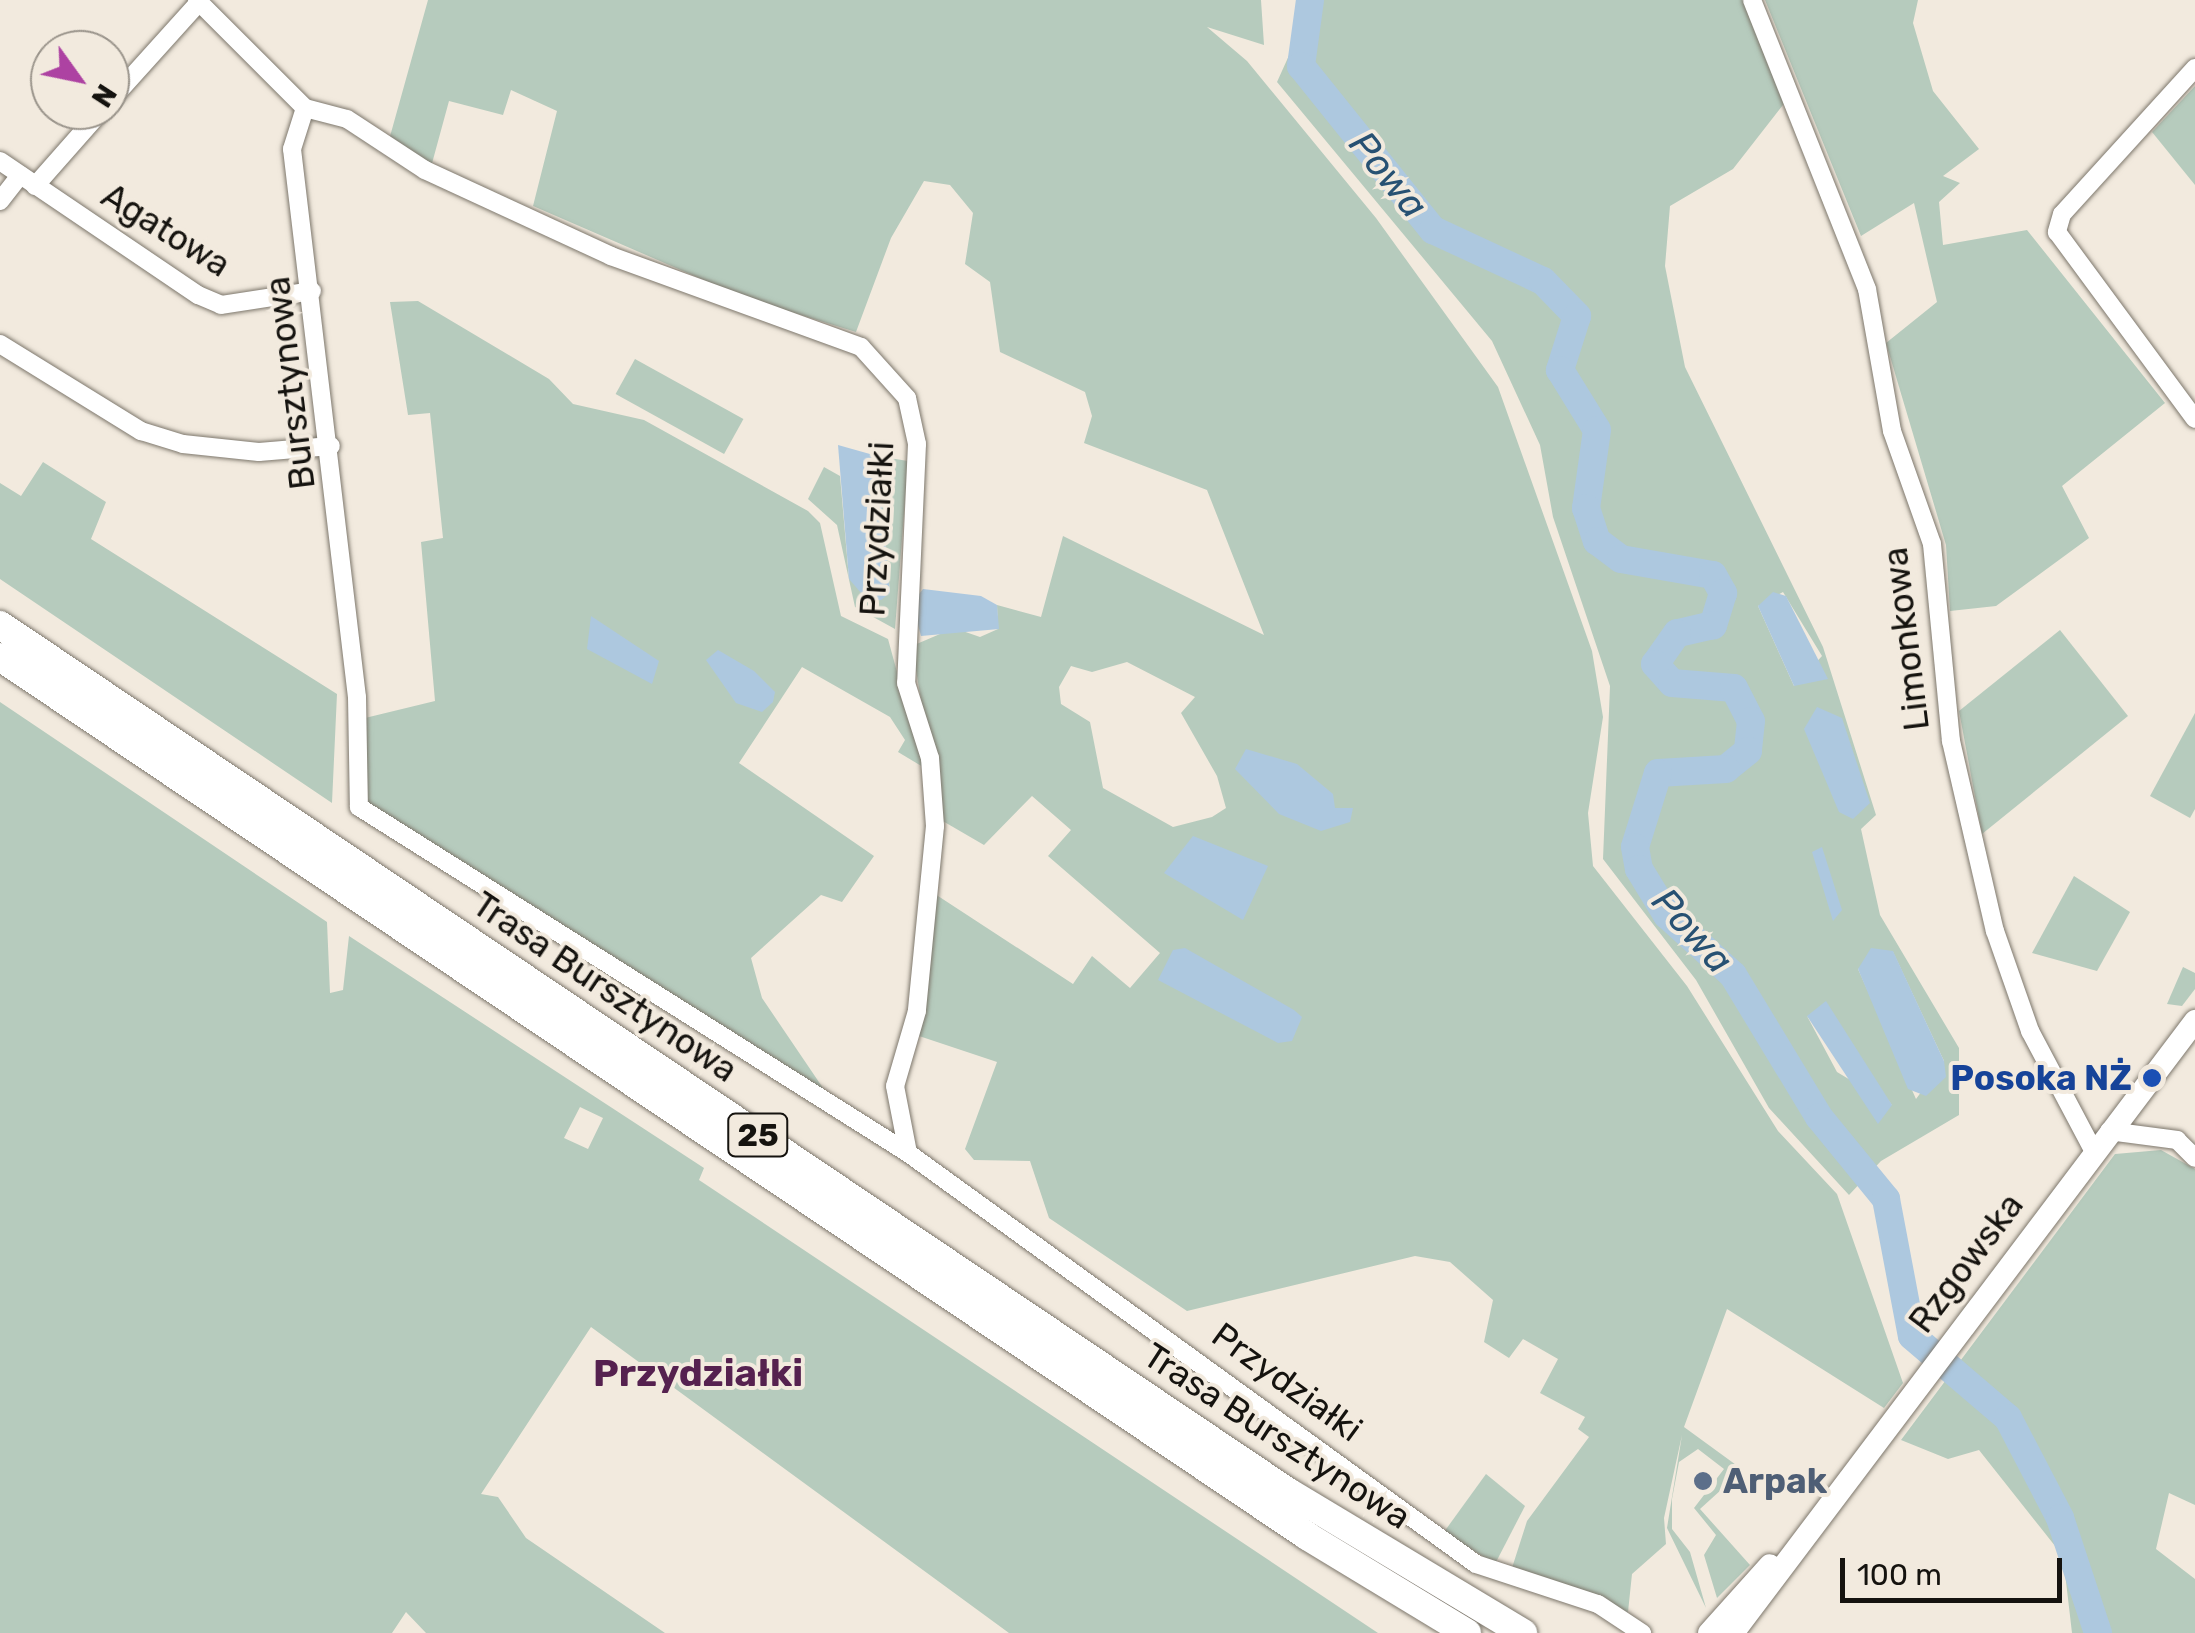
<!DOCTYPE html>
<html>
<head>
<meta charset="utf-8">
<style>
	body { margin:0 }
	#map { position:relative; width:2195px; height:1633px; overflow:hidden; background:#f2eade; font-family:Rubik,sans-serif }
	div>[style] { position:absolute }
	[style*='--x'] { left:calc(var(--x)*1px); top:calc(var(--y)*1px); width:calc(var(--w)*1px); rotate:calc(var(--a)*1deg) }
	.green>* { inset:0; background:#b6cbbd; transform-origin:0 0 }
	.water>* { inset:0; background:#adc8df }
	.river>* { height:28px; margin:-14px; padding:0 14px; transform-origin:14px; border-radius:14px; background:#adc8df }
	.roads { filter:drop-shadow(0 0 2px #7d776c) drop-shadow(0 0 2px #7d776c) }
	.minor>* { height:18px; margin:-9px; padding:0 9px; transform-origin:9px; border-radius:9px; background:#fff }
	.tertiary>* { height:22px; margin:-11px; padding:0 11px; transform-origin:11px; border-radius:11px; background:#fff }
	.primary>* { height:28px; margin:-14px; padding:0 14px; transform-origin:14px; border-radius:14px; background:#fff }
	.dots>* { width:28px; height:28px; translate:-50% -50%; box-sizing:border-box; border:5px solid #f2eade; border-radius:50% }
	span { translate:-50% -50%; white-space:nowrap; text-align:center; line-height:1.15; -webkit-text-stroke:8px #f2eade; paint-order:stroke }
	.shield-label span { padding:2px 8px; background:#f2eade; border:2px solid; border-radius:8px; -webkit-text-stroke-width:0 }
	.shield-label { font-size:32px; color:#15130f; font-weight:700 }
	.street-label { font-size:35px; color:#15130f }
	.transit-label { font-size:35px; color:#164399; font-weight:700 }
	.right { translate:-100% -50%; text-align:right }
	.service-label { font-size:35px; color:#4e5e75; font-weight:700 }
	.left { translate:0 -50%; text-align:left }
	.water-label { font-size:38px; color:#275173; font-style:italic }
	.neighbourhood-label { font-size:38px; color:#55214f; font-weight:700 }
	.north { position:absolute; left:30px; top:30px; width:100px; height:100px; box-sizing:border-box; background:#f2eade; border:2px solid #9a948b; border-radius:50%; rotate:123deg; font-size:28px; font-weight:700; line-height:40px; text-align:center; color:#15130f }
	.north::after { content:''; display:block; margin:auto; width:35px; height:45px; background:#ad42a2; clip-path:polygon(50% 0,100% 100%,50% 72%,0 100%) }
	.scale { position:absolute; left:1840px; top:1558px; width:222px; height:45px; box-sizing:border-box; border:5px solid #15130f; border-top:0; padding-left:12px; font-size:30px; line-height:35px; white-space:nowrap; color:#15130f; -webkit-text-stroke:8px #f2eade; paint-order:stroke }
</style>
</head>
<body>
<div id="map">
	<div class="green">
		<div style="clip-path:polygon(evenodd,428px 0,1261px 0,1264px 45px,1207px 27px,1247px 61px,1376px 218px,1498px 387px,1592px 651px,1603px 717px,1588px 813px,1593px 866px,1687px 986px,1778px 1131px,1837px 1194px,1903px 1383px,1884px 1408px,1727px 1309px,1684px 1427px,1743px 1470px,1700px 1509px,1750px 1565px,1717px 1598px,1704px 1555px,1716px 1535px,1694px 1508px,1724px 1469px,1698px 1449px,1679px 1462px,1672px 1499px,1672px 1529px,1690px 1552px,1706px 1608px,1667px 1528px,1682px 1435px,1664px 1518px,1666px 1544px,1632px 1574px,1628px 1612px,1511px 1571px,1527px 1521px,1589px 1437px,1578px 1429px,1585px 1417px,1540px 1393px,1558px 1359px,1523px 1339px,1509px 1358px,1484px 1342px,1493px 1300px,1450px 1262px,1415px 1256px,1187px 1311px,1049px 1218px,1030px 1161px,974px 1160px,965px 1149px,997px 1062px,919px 1036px,935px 894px,1073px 984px,1092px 956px,1130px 988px,1160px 953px,1048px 856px,1071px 830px,1032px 796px,984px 845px,941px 820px,912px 646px,954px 628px,980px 637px,998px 629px,997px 605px,1041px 617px,1063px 536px,1264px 635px,1207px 490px,1084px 443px,1092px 416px,1085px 392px,1000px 352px,990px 282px,965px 264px,973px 213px,950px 185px,924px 181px,891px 238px,856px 332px,743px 297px,533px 206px,557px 111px,511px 90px,503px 115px,449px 101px,431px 167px,389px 140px,428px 0,1127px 662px,1195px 697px,1181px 713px,1217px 776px,1226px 808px,1212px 817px,1173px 827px,1103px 788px,1090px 722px,1061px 704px,1059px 687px,1071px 666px,1092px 672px,1127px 662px)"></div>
		<div style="clip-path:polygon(evenodd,1314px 0,1743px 0,1790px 96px,1733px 169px,1670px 206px,1665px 266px,1685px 367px,1823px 647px,1876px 815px,1861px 829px,1880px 915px,1959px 1048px,1959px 1115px,1881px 1161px,1849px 1195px,1769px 1108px,1696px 980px,1603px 859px,1610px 686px,1553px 517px,1540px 445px,1492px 341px,1277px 82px,1314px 0,1783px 592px,1822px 656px,1794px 686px,1758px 606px,1783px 592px,1314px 0,1893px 952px,1944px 1061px,1916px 1099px,1858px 969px,1893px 952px,1314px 0,1807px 1016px,1875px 1084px,1892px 1105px,1837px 1072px,1807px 1016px)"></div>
		<div style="clip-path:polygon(1765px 0,1918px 0,1913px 23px,1933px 91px,1979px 149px,1943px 176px,1960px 183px,1939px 202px,1943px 245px,2027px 230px,2165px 403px,2062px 486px,2089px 538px,1996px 606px,1950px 611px,1946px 545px,1886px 343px,1937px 302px,1914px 203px,1861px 236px)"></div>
		<div style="clip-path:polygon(2195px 86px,2195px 185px,2152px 132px)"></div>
		<div style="clip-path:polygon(418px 301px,549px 379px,573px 404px,644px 420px,808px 511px,820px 523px,841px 616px,888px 639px,923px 767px,898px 752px,905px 740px,890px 717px,802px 667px,739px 763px,874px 856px,842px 902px,821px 895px,751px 958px,762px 998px,825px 1091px,368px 803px,365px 718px,435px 701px,421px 542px,443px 538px,430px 413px,408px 415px,390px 302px)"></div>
		<div style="left:635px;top:359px;width:124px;height:40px;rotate:29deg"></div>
		<div style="clip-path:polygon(877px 456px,908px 461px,895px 629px,855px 607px,837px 525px,808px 499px,824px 467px,840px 476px,849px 579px,890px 592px)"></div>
		<div style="clip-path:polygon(43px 462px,106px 502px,91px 539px,337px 694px,332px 803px,0 579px,0 483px,21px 496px)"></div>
		<div style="clip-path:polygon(2060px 630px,2128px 716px,1982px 834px,1959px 711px)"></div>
		<div style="clip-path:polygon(evenodd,0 702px,327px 922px,330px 993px,343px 990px,349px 936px,704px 1168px,699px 1180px,1378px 1633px,1009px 1633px,591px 1327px,481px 1494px,498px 1497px,526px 1538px,665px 1633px,426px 1633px,406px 1612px,392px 1633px,0 1633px,0 702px,580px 1107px,603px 1118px,588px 1149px,564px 1138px,580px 1107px)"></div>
		<div style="clip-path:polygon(2195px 713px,2195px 809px,2190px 818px,2150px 796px)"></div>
		<div style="clip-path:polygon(2074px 876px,2130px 912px,2097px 971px,2032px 953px)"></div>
		<div style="clip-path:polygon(2183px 967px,2195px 973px,2195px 989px,2182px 1006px,2167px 1004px)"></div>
		<div style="clip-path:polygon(2161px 1150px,2195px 1169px,2195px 1505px,2169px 1493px,2156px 1549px,2195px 1579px,2195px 1633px,2072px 1633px,2063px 1556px,1979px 1450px,1948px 1459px,1901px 1440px,2115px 1154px)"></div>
		<div style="clip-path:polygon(1486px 1474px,1525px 1506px,1495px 1564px,1444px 1532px)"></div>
	</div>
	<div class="water">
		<div style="clip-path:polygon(838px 445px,877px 456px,890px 593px,881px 600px,868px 601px,849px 579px)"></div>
		<div style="clip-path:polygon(923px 589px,981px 596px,997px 605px,999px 629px,921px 636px,912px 603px)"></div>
		<div style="clip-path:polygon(1773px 592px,1786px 596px,1828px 679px,1794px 686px,1758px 606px)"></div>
		<div style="clip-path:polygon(591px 616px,659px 661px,652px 684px,587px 649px)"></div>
		<div style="clip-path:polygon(718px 650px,754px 671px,775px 692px,773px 702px,762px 712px,736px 703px,706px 660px)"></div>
		<div style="clip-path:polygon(1817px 707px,1842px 718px,1870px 803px,1853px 819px,1839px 812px,1804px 729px)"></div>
		<div style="clip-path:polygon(1246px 749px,1297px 764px,1333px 794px,1335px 808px,1353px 808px,1350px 822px,1321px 831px,1279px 814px,1235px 769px)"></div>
		<div style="clip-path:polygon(1193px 836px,1268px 866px,1243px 920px,1164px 873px)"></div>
		<div style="clip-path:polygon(1822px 847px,1842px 910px,1833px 921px,1812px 852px)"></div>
		<div style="clip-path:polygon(1185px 948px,1294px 1010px,1302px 1017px,1292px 1041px,1278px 1043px,1158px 980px,1173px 950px)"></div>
		<div style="clip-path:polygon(1871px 948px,1893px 951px,1944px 1061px,1946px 1077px,1926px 1096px,1908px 1089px,1858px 969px)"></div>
		<div style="clip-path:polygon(1826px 1001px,1892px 1105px,1878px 1124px,1807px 1016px)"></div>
	</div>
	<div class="river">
		<div style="--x:1310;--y:0;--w:67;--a:97.8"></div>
		<div style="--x:1301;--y:66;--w:211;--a:51.2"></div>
		<div style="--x:1433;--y:230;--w:121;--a:24.9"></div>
		<div style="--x:1543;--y:281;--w:49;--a:45.8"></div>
		<div style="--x:1577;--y:316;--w:57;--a:107.5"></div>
		<div style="--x:1560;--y:370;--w:70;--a:58.3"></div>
		<div style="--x:1597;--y:430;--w:79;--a:98"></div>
		<div style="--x:1586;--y:508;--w:35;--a:72"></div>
		<div style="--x:1597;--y:541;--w:30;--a:37"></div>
		<div style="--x:1621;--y:559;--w:93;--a:9.9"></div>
		<div style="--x:1713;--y:575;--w:21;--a:61"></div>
		<div style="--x:1723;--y:593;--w:34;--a:107"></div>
		<div style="--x:1713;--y:625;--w:37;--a:167"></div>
		<div style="--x:1677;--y:633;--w:38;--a:125"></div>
		<div style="--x:1655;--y:664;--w:25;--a:48"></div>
		<div style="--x:1672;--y:683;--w:62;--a:4.6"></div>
		<div style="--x:1734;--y:688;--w:37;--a:63"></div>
		<div style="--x:1751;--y:721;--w:30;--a:96"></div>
		<div style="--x:1748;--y:751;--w:28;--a:141"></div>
		<div style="--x:1726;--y:769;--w:68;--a:176.6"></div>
		<div style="--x:1658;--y:773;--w:77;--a:107.3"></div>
		<div style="--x:1635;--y:847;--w:22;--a:80"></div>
		<div style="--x:1639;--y:869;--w:54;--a:58.7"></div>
		<div style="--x:1667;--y:915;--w:89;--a:42.3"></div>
		<div style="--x:1733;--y:975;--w:166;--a:58.8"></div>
		<div style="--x:1819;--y:1117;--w:106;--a:50.7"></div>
		<div style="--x:1886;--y:1199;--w:139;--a:79.3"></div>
		<div style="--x:1912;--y:1336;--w:126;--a:40.5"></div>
		<div style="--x:2008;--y:1418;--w:113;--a:62.5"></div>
		<div style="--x:2060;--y:1518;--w:121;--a:71.7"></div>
	</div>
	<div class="roads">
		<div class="minor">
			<div style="--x:197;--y:0;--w:153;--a:45"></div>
			<div style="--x:305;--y:108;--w:43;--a:107.6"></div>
			<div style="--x:292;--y:149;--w:552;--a:83.24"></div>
			<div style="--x:357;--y:697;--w:110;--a:89"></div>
			<div style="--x:359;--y:807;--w:649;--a:32.22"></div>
			<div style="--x:908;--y:1153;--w:701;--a:35.89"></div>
			<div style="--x:1476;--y:1564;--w:128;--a:18.2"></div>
			<div style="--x:1598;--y:1604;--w:53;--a:33.4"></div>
			<div style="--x:1752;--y:0;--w:311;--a:68.3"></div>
			<div style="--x:1867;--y:289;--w:144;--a:80"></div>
			<div style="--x:1892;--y:431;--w:120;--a:70.5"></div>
			<div style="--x:1932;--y:544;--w:198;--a:84.5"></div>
			<div style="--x:1951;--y:741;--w:195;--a:77"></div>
			<div style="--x:1995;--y:931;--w:106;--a:70.7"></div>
			<div style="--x:2030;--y:1031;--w:137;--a:62.1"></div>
			<div style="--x:2195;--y:68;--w:197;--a:132.3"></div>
			<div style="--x:2062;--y:214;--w:19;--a:106"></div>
			<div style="--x:2057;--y:232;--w:232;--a:53.6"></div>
			<div style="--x:110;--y:101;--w:133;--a:-48"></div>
			<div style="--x:305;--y:108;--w:43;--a:14.7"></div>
			<div style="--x:347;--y:119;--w:93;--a:33.2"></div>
			<div style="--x:425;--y:170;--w:205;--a:24.8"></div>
			<div style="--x:611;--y:256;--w:266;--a:20"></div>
			<div style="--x:861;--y:347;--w:69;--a:48"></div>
			<div style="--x:907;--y:398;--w:47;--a:77.7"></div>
			<div style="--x:917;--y:444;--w:239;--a:92.6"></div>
			<div style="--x:906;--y:683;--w:79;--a:72.3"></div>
			<div style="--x:930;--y:758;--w:68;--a:85.8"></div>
			<div style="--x:935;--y:826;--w:186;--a:95.6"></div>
			<div style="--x:917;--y:1011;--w:78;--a:106.3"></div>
			<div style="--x:895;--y:1086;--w:68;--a:79"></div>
			<div style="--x:0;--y:161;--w:239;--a:34.1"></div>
			<div style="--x:198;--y:295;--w:25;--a:23"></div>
			<div style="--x:221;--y:305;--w:92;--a:-8.7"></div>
			<div style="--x:35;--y:186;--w:101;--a:-48.6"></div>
			<div style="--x:0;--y:201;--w:33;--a:-52"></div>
			<div style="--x:0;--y:344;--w:166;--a:31.7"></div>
			<div style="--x:141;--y:431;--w:44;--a:17.2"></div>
			<div style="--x:183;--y:444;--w:76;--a:6"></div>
			<div style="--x:259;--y:452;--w:72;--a:-4.8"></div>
			<div style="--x:2109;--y:1131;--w:69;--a:7.5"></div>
			<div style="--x:2177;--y:1140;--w:25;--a:45"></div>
		</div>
		<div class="tertiary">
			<div style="--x:1709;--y:1633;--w:91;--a:-48.1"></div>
			<div style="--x:1733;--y:1633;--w:767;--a:-52.95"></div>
		</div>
		<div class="primary">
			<div style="--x:0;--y:625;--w:1555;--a:33.94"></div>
			<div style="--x:1290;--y:1493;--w:272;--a:31"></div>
			<div style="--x:0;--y:657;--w:1575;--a:33.92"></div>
			<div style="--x:1307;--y:1536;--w:187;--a:31.2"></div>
		</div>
	</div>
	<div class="dots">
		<div style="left:2152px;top:1078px;background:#1a4fb4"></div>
		<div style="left:1703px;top:1481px;background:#5c6f8a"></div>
	</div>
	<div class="shield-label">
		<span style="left:758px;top:1135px">25</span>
	</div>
	<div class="street-label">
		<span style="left:166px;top:230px;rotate:32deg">Agatowa</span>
		<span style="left:290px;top:383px;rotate:-97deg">Bursztynowa</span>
		<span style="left:877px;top:529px;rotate:-87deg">Przydziałki</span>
		<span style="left:1906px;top:639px;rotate:-97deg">Limonkowa</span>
		<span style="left:605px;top:987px;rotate:34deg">Trasa Bursztynowa</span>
		<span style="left:1966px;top:1263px;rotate:-53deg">Rzgowska</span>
		<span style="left:1287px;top:1382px;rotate:36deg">Przydziałki</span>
		<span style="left:1277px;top:1436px;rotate:33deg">Trasa Bursztynowa</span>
	</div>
	<div class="transit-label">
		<span class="right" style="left:2132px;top:1078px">Posoka NŻ</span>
	</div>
	<div class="service-label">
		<span class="left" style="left:1723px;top:1481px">Arpak</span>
	</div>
	<div class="water-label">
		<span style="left:1388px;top:175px;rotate:51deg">Powa</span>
		<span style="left:1692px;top:931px;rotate:48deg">Powa</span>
	</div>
	<div class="neighbourhood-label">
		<span style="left:698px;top:1374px">Przydziałki</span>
	</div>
	<div class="north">N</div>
	<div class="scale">100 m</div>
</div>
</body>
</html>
